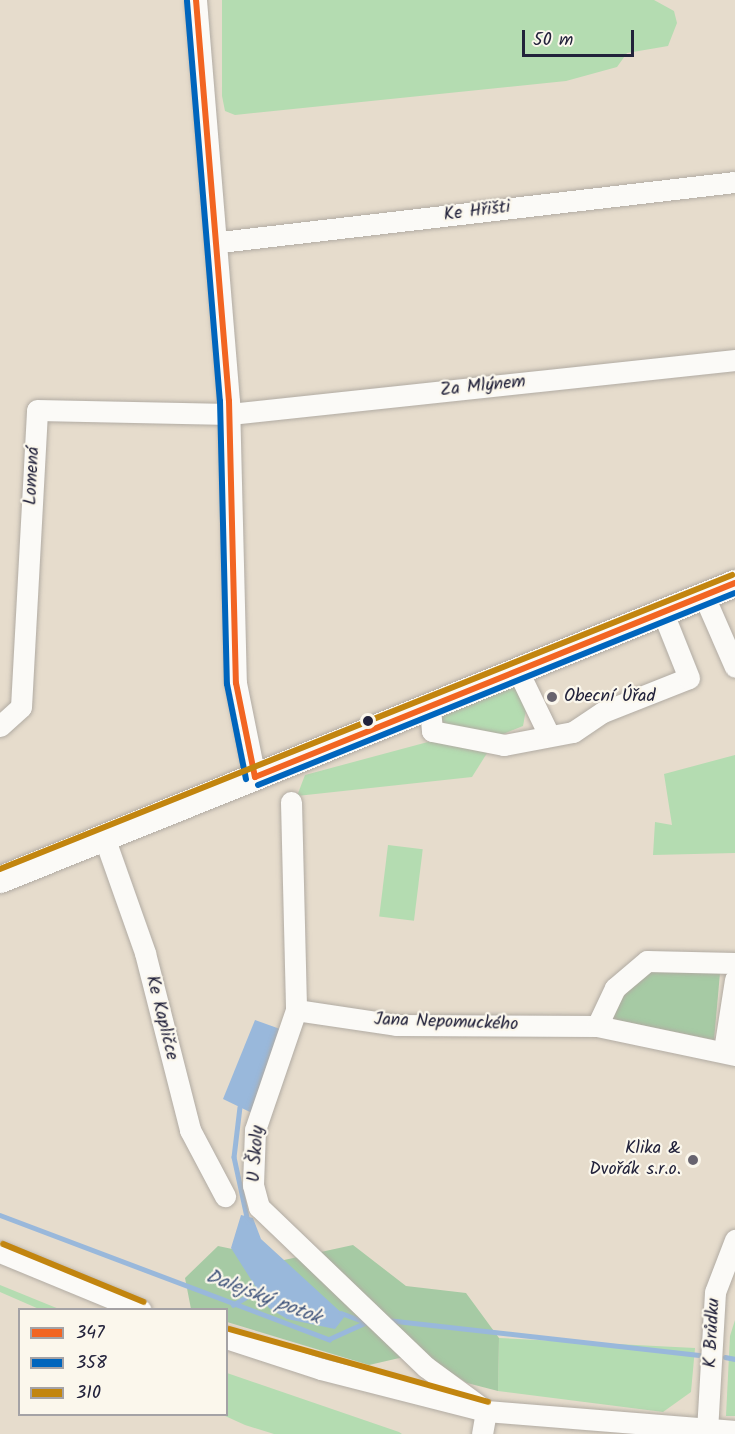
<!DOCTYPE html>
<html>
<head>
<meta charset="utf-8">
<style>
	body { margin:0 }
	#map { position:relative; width:735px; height:1434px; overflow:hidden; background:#e6dccc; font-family:Kalam,sans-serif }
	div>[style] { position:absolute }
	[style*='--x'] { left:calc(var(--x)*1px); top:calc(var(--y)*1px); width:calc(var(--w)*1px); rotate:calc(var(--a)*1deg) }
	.green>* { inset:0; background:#b4dcb1; transform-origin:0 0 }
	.forest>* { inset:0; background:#a6caa4 }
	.water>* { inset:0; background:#99b8db }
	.stream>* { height:4.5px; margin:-2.25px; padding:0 2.25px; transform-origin:2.25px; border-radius:2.25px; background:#99b8db }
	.roads { filter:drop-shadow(0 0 2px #b1aba3) drop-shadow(0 0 2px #b1aba3) }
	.minor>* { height:21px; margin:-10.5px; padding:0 10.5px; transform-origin:10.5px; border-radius:10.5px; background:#fbfaf7 }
	.major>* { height:27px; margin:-13.5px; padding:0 13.5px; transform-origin:13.5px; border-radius:13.5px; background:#fbfaf7 }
	.bus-1>* { height:6px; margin:-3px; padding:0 3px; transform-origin:3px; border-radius:3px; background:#f26522 }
	.bus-2>* { height:6px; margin:-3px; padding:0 3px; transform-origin:3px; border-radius:3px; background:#0065bd }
	.bus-3>* { height:6px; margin:-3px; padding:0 3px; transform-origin:3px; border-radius:3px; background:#c2850f }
	.dots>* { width:16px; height:16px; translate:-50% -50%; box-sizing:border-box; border:3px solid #fbf7ec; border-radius:50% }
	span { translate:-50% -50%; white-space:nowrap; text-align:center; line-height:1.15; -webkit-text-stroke:4.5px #fbf7ec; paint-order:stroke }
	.street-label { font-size:18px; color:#22223b }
	.poi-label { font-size:18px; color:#22223b }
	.left { translate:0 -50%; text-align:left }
	.right { translate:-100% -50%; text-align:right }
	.water-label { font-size:20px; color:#44587e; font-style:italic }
	.legend { position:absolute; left:18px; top:1308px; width:210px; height:108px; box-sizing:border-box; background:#fbf7ec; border:2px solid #a4a2a5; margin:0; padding:8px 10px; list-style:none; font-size:18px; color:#22223b }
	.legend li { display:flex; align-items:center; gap:12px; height:30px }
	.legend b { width:30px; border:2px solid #a4a2a5 }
	.scale { position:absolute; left:522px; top:30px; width:112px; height:27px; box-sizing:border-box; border:3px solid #22223b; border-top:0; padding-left:8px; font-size:18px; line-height:21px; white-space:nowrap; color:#22223b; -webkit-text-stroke:4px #fbf7ec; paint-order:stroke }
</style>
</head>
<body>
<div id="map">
	<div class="green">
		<div style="clip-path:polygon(222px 0,654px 0,674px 11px,677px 23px,668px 46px,627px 53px,617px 67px,566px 81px,235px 115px,225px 111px,222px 96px)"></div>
		<div style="clip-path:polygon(517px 683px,527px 704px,523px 726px,498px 736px,449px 732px,439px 715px)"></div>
		<div style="clip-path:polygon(439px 739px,489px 750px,472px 777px,297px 796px,305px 775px)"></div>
		<div style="clip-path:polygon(735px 755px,735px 853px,653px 855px,655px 822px,672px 825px,664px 774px)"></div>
		<div style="left:388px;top:845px;width:35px;height:72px;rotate:7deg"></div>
		<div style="clip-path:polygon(0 1285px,59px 1309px,39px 1309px,0 1292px)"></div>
		<div style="clip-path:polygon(735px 1320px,735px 1416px,726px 1416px,730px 1336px)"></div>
		<div style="clip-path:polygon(499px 1338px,695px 1348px,691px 1392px,663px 1412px,498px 1391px)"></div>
		<div style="clip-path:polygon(227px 1373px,399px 1432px,402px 1434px,274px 1434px,245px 1425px,223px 1415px)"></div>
	</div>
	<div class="forest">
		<div style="clip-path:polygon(644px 970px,720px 973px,714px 1040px,607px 1018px)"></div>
		<div style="clip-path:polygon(353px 1245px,406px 1286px,466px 1293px,499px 1338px,498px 1391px,467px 1383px,421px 1353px,369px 1365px,227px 1322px,226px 1310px,191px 1309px,185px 1278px,218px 1246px,284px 1260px)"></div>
	</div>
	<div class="water">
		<div style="clip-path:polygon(255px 1020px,280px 1029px,252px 1113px,223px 1099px)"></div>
		<div style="clip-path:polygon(241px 1215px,253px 1218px,261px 1239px,345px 1316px,335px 1329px,287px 1319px,269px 1308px,231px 1248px)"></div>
	</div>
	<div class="stream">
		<div style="--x:240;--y:1107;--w:50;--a:96.8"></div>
		<div style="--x:234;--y:1157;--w:66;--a:77.8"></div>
		<div style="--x:0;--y:1215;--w:352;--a:20.7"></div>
		<div style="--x:329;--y:1339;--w:44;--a:-24.2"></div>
		<div style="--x:233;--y:1305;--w:33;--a:-31"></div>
		<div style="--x:341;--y:1313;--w:23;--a:20"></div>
		<div style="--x:387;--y:1320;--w:316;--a:6.4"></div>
		<div style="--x:725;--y:1357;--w:10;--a:11"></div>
	</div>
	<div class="roads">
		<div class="minor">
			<div style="--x:196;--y:0;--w:402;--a:85.3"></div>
			<div style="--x:229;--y:401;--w:282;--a:88.6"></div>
			<div style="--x:236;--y:683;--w:96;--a:78.6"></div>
			<div style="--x:220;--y:242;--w:518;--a:-6.65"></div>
			<div style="--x:704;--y:596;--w:77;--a:66.4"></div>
			<div style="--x:518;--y:671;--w:71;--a:64.2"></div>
			<div style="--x:430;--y:708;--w:23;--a:85"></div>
			<div style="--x:432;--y:731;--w:73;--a:11"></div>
			<div style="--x:504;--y:745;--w:70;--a:-10.7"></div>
			<div style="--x:573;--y:732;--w:36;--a:-34"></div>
			<div style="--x:603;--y:712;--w:92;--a:-21.6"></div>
			<div style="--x:689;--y:678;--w:70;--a:-111.8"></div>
			<div style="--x:0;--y:726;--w:28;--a:-42"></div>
			<div style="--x:21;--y:707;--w:297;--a:-86.9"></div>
			<div style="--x:37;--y:410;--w:193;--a:1.2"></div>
			<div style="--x:230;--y:414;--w:508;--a:-6.1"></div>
			<div style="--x:291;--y:802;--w:208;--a:88.6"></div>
			<div style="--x:296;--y:1010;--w:127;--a:108.9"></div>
			<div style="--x:255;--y:1130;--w:55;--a:92.1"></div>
			<div style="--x:253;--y:1185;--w:23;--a:75"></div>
			<div style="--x:259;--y:1207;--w:231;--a:43.8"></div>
			<div style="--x:426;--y:1367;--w:74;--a:36.3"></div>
			<div style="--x:104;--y:837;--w:123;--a:70.5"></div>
			<div style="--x:145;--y:953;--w:183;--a:75.7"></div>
			<div style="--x:190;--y:1130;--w:75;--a:62.1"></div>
			<div style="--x:296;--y:1010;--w:101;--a:8.5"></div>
			<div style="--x:396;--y:1025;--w:201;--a:0.3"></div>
			<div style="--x:597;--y:1026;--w:141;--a:11.9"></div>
			<div style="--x:597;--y:1026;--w:42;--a:-64.7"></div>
			<div style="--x:615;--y:988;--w:42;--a:-40.2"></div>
			<div style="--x:647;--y:961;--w:88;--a:1.3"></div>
			<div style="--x:724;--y:1050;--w:71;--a:-81.1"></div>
			<div style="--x:0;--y:1252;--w:152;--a:22.4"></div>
			<div style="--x:226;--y:1338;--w:100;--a:18.1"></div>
			<div style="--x:321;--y:1369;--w:170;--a:14.3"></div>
			<div style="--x:486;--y:1411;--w:250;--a:4.6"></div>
			<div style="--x:707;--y:1431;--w:139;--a:-86.7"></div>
			<div style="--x:715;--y:1292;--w:56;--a:-69"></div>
			<div style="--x:482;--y:1434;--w:23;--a:-80"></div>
		</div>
		<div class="major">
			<div style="--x:0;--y:879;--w:792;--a:-21.94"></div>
		</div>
	</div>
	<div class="bus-1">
		<div style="--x:196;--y:0;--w:402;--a:85.3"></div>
		<div style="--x:229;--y:401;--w:282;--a:88.6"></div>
		<div style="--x:236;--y:683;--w:96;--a:78.6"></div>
		<div style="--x:255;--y:777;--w:518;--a:-22.01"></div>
	</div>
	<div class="bus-2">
		<div style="--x:187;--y:1;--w:401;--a:85.3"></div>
		<div style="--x:220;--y:401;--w:283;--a:88.6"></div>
		<div style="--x:227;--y:684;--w:97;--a:78.7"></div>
		<div style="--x:258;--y:785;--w:514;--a:-21.93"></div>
	</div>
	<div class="bus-3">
		<div style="--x:0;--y:869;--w:789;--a:-21.88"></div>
		<div style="--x:3;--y:1244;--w:152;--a:22.4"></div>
		<div style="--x:229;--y:1329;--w:269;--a:15.7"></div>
	</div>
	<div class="dots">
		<div style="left:552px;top:697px;background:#67636e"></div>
		<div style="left:368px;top:721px;background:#22223b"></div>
		<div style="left:693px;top:1160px;background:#67636e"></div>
	</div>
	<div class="street-label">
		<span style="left:477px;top:212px;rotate:-7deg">Ke Hřišti</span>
		<span style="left:483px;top:387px;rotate:-6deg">Za Mlýnem</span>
		<span style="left:33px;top:476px;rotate:-87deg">Lomená</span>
		<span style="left:161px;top:1018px;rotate:76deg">Ke Kapličce</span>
		<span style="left:446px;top:1023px;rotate:2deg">Jana Nepomuckého</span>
		<span style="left:257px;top:1154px;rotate:-86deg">U Školy</span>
		<span style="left:713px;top:1333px;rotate:-87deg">K Brůdku</span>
	</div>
	<div class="poi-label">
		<span class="left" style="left:564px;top:697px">Obecní Úřad</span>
		<span class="right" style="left:681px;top:1160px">Klika &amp;<br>Dvořák s.r.o.</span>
	</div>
	<div class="water-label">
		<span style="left:263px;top:1298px;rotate:21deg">Dalejský potok</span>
	</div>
	<ul class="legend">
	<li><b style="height:8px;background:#f26522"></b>347</li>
	<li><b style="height:8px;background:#0065bd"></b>358</li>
	<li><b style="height:8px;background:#c2850f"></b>310</li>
	</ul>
	<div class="scale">50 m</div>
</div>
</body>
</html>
